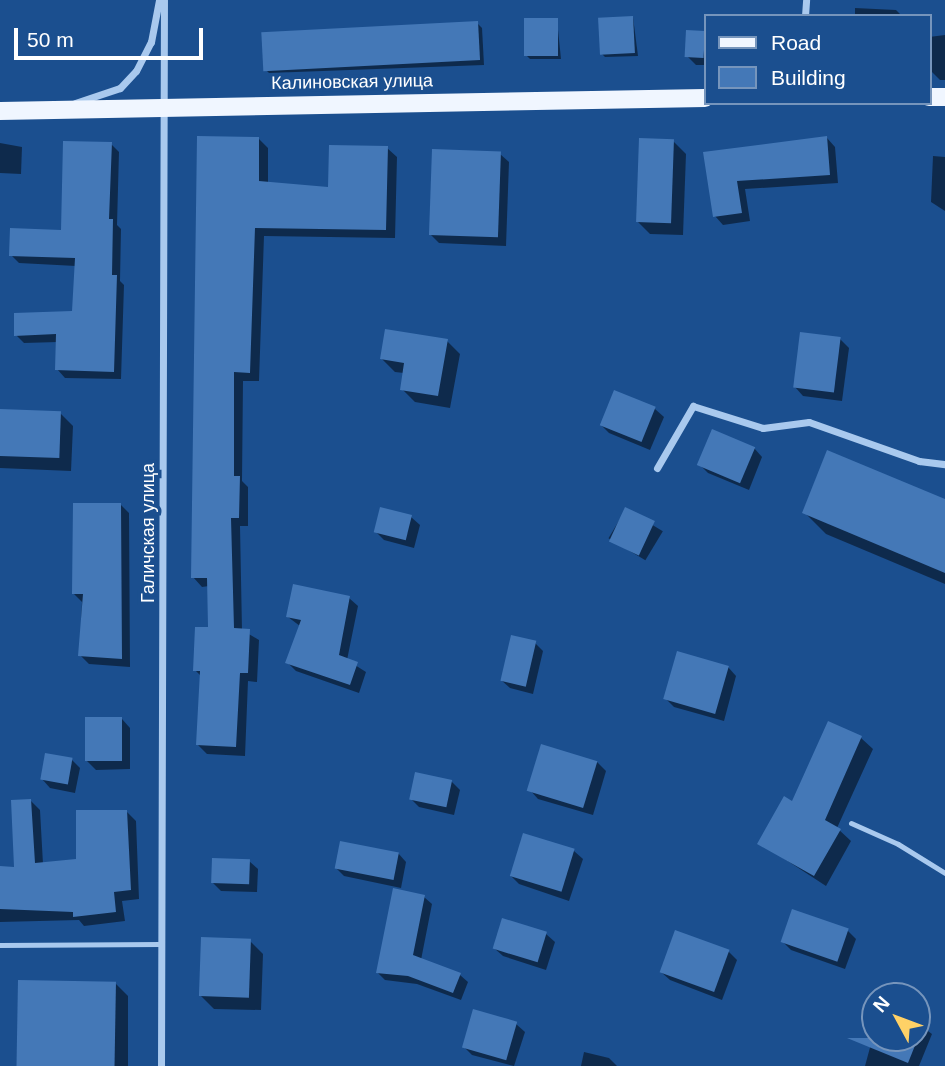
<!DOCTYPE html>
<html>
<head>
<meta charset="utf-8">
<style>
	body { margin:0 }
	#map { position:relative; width:945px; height:1066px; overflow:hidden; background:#1b4f8f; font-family:Helvetica,sans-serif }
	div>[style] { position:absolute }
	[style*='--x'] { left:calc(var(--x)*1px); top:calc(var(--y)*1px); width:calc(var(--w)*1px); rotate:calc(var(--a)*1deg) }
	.shadow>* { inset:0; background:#0007; transform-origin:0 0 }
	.building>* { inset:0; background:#4478b7; transform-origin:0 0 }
	.lane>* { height:5px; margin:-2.5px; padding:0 2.5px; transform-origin:2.5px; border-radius:2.5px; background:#a9c9ee }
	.street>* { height:7px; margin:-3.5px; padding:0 3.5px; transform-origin:3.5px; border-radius:3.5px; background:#a9c9ee }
	.primary>* { height:18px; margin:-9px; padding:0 9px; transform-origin:9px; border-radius:9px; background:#f0f6ff }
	span { translate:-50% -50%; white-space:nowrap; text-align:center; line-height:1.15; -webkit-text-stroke:7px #1b4f8f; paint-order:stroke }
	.street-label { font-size:18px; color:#fff }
	.legend { position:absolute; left:704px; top:14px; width:228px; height:91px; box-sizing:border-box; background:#1b4f8f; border:2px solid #7695bc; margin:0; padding:9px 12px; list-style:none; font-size:21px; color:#fff }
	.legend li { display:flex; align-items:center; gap:14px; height:35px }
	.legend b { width:35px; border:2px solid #7695bc }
	.north { position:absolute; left:861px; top:982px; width:70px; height:70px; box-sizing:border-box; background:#1b4f8f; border:2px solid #7695bc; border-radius:50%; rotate:311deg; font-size:19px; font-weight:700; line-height:28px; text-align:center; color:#fff }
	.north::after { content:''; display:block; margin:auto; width:24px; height:32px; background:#ffd166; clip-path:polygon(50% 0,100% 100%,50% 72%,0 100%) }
	.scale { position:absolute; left:14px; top:28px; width:189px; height:32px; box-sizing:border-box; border:4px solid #fff; border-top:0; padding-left:9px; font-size:21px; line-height:24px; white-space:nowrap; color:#fff; -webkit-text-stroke:5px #1b4f8f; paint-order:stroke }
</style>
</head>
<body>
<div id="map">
	<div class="shadow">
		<div style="clip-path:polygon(855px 8px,896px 10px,902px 16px,855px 16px)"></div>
		<div style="clip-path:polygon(633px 17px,638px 56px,605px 57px,601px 53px)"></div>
		<div style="clip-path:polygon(557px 20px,561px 59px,530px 59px,526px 55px)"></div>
		<div style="clip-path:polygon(477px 23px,482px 28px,484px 65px,269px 73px,264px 68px)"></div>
		<div style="clip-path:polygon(688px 32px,705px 32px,705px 65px,696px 65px,687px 56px)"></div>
		<div style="clip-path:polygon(945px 35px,945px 80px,940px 80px,932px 72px,929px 37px)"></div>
		<div style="clip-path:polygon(827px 138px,835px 147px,838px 183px,745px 189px,750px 221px,723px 225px,715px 216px,705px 153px)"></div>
		<div style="clip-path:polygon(259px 139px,268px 148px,268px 184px,329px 189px,387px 148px,397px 157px,395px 238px,264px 236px,259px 381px,243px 381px,242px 481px,248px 487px,248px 526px,240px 526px,242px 630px,259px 640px,257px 682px,248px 681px,245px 756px,207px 754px,198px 745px,201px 676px,195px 670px,210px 629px,209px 586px,202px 587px,193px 577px)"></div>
		<div style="clip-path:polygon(673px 141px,686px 154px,683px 235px,650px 234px,637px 221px)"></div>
		<div style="clip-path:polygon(0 143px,22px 147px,21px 174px,0 173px)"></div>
		<div style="clip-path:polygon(111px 144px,119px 152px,117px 225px,121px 229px,120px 281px,124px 285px,121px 379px,65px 378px,57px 369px,58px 342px,24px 343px,16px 335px,74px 313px,76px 266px,19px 263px,11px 255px,63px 231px)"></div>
		<div style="clip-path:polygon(500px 154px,509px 162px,506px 246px,439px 243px,431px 235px)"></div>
		<div style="clip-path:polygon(933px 156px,945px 157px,945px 211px,931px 202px)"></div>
		<div style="clip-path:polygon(840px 339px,849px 348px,842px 401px,803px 396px,795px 387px)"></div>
		<div style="clip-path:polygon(447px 341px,460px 354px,450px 408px,415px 402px,402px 389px,404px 373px,395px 372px,382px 359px)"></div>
		<div style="clip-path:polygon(615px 392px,655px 409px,664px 417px,650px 450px,609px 433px,601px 425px)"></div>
		<div style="clip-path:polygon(0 410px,60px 413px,73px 426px,71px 471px,0 468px)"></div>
		<div style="clip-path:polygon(754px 448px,762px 457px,749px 490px,708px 473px,699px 464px)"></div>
		<div style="clip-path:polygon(945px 502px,945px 584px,826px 534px,804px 512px)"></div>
		<div style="clip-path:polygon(121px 505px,129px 513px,130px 667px,89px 664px,80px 655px,82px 602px,74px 594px)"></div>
		<div style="left:626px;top:509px;width:43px;height:34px;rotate:31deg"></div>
		<div style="clip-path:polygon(411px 517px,420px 525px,414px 548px,384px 540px,376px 532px)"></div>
		<div style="clip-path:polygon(349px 598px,358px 606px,347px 660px,366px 672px,359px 693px,296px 671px,287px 662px,300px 626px,288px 617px)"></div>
		<div style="clip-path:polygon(535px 643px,543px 651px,533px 694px,510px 688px,501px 680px)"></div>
		<div style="clip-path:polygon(728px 667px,736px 676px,724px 721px,674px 707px,665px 698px)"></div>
		<div style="clip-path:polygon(122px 719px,130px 728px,130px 769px,96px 770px,87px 761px)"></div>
		<div style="clip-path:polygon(829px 724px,861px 738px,873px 749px,837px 828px,851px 841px,826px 886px,760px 843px,793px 804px)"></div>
		<div style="clip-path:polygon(72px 760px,80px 768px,75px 793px,50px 788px,42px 779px)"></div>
		<div style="clip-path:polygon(597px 762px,606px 771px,593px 815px,538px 799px,530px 790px)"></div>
		<div style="clip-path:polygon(451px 781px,460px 790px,454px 815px,419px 807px,411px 799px)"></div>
		<div style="clip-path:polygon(31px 801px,40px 810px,43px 864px,78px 860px,127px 812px,136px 821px,139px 899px,122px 901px,125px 921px,84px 926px,79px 920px,0 922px,0 868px,16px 868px)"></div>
		<div style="clip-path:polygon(574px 851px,583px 859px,569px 901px,519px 884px,511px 876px)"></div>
		<div style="clip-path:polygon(398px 853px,406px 862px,401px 888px,344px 876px,336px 868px)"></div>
		<div style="clip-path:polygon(249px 861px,258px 869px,257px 892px,221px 891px,212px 882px)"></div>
		<div style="clip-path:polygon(424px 897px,432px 904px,421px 960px,460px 975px,468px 982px,461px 1000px,417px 984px,385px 980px,378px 973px)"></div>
		<div style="clip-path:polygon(848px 931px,856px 939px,845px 969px,791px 950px,782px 941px)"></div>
		<div style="clip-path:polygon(676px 932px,729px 952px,737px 960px,722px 1000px,670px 980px,661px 972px)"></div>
		<div style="clip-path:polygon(546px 934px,555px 942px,546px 970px,503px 956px,494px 948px)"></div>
		<div style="clip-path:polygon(250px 941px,263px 954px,261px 1010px,214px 1009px,201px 996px)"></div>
		<div style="clip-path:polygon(115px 983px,128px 996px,128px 1066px,18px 1066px)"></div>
		<div style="clip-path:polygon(917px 1023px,932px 1034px,919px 1066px,865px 1066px,875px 1029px,875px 1038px,917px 1038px)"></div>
		<div style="clip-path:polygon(516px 1024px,525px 1032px,514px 1066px,472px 1055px,463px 1046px)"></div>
		<div style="clip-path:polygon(584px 1052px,609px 1058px,617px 1066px,581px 1066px)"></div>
	</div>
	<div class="building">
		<div style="left:633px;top:16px;width:37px;height:35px;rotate:87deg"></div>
		<div style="left:558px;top:18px;width:38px;height:34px;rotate:90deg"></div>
		<div style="left:478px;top:21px;width:39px;height:217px;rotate:87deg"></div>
		<div style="left:686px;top:30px;width:19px;height:27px;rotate:3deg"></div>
		<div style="clip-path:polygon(197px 136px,259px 137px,259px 181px,328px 187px,329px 145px,388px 146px,386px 230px,255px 228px,250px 373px,234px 372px,234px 476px,240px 476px,239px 518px,231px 518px,234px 628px,250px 629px,248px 673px,240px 673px,236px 747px,196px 745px,200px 671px,193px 671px,195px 627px,208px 627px,207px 578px,191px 578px)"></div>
		<div style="clip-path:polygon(827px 136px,830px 175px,737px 181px,742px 213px,713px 217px,703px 152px)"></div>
		<div style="left:639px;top:138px;width:35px;height:84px;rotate:2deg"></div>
		<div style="clip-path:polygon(63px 141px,112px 142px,109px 219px,113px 219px,112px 275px,117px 275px,114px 372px,55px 370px,56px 334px,14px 336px,14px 313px,72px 311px,75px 258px,9px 256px,10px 228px,61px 230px)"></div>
		<div style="left:432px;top:149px;width:69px;height:86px;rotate:2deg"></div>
		<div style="clip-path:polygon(385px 329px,448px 339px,438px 396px,400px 390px,404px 363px,380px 359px)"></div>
		<div style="left:800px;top:332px;width:41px;height:56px;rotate:7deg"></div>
		<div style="left:614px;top:390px;width:45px;height:38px;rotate:22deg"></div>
		<div style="left:0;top:409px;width:61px;height:47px;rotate:2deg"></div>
		<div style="left:712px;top:429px;width:47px;height:39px;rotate:23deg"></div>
		<div style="clip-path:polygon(827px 450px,945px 499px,945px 573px,802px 513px)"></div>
		<div style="clip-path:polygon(73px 503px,121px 503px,122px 659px,78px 656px,83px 594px,72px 594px)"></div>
		<div style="left:380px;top:507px;width:33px;height:26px;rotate:14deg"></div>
		<div style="left:625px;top:507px;width:33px;height:38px;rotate:25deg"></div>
		<div style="clip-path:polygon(293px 584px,350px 596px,339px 655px,358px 662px,350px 685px,285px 663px,301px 620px,286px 617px)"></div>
		<div style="left:511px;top:635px;width:26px;height:47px;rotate:13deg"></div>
		<div style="left:677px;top:651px;width:54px;height:50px;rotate:16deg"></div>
		<div style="left:122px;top:717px;width:44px;height:37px;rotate:90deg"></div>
		<div style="clip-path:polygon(828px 721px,862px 736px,825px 820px,841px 829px,814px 876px,757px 844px,784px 796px,792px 801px)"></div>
		<div style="left:541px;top:744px;width:59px;height:49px;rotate:17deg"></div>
		<div style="left:45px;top:753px;width:28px;height:27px;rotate:10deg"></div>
		<div style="left:415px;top:772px;width:38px;height:28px;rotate:12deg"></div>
		<div style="clip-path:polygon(31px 799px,35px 863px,76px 859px,76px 810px,127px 810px,131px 890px,114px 892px,116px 912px,73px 917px,73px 912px,0 909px,0 866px,14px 867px,11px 800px)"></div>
		<div style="left:523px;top:833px;width:54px;height:45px;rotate:17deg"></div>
		<div style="left:340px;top:841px;width:60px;height:28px;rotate:11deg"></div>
		<div style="left:212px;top:858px;width:38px;height:25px;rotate:2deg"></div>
		<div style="clip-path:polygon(393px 888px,425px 895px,413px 955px,461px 973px,453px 993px,408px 976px,376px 973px)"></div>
		<div style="left:792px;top:909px;width:60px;height:35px;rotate:19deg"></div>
		<div style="left:502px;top:918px;width:47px;height:32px;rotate:17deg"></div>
		<div style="left:675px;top:930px;width:58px;height:45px;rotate:20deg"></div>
		<div style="left:201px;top:937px;width:50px;height:59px;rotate:2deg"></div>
		<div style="left:18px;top:980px;width:98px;height:86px;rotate:1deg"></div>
		<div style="left:473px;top:1009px;width:46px;height:40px;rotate:16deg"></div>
		<div style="clip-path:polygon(847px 1038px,918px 1038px,908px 1063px)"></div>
	</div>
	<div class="lane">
		<div style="--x:851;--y:823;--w:51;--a:24.1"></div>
		<div style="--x:898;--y:844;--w:55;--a:31.7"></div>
		<div style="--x:0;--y:945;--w:161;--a:-0.4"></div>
	</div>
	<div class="street">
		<div style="--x:805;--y:16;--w:16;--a:-86"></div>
		<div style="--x:75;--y:103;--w:47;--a:-18.4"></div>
		<div style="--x:120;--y:88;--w:23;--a:-47"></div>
		<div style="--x:136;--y:71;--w:33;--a:-63"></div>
		<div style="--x:151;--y:42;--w:43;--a:-79.2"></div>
		<div style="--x:657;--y:468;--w:72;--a:-59.9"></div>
		<div style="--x:693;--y:406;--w:73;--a:17.4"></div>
		<div style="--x:763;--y:428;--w:46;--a:-7.4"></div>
		<div style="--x:809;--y:422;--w:117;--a:19.5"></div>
		<div style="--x:919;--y:461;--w:26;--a:7"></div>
		<div style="--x:161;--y:1066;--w:1066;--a:-89.84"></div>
	</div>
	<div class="primary">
		<div style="--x:929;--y:97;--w:16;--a:0"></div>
		<div style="--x:0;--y:111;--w:705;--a:-1.06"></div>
	</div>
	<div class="street-label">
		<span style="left:352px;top:82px;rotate:-1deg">Калиновская улица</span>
		<span style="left:148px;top:533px;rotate:-90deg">Галичская улица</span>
	</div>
	<ul class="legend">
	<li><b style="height:9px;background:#f0f6ff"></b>Road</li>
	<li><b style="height:19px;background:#4478b7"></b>Building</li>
	</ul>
	<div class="north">N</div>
	<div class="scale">50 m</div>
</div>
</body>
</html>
